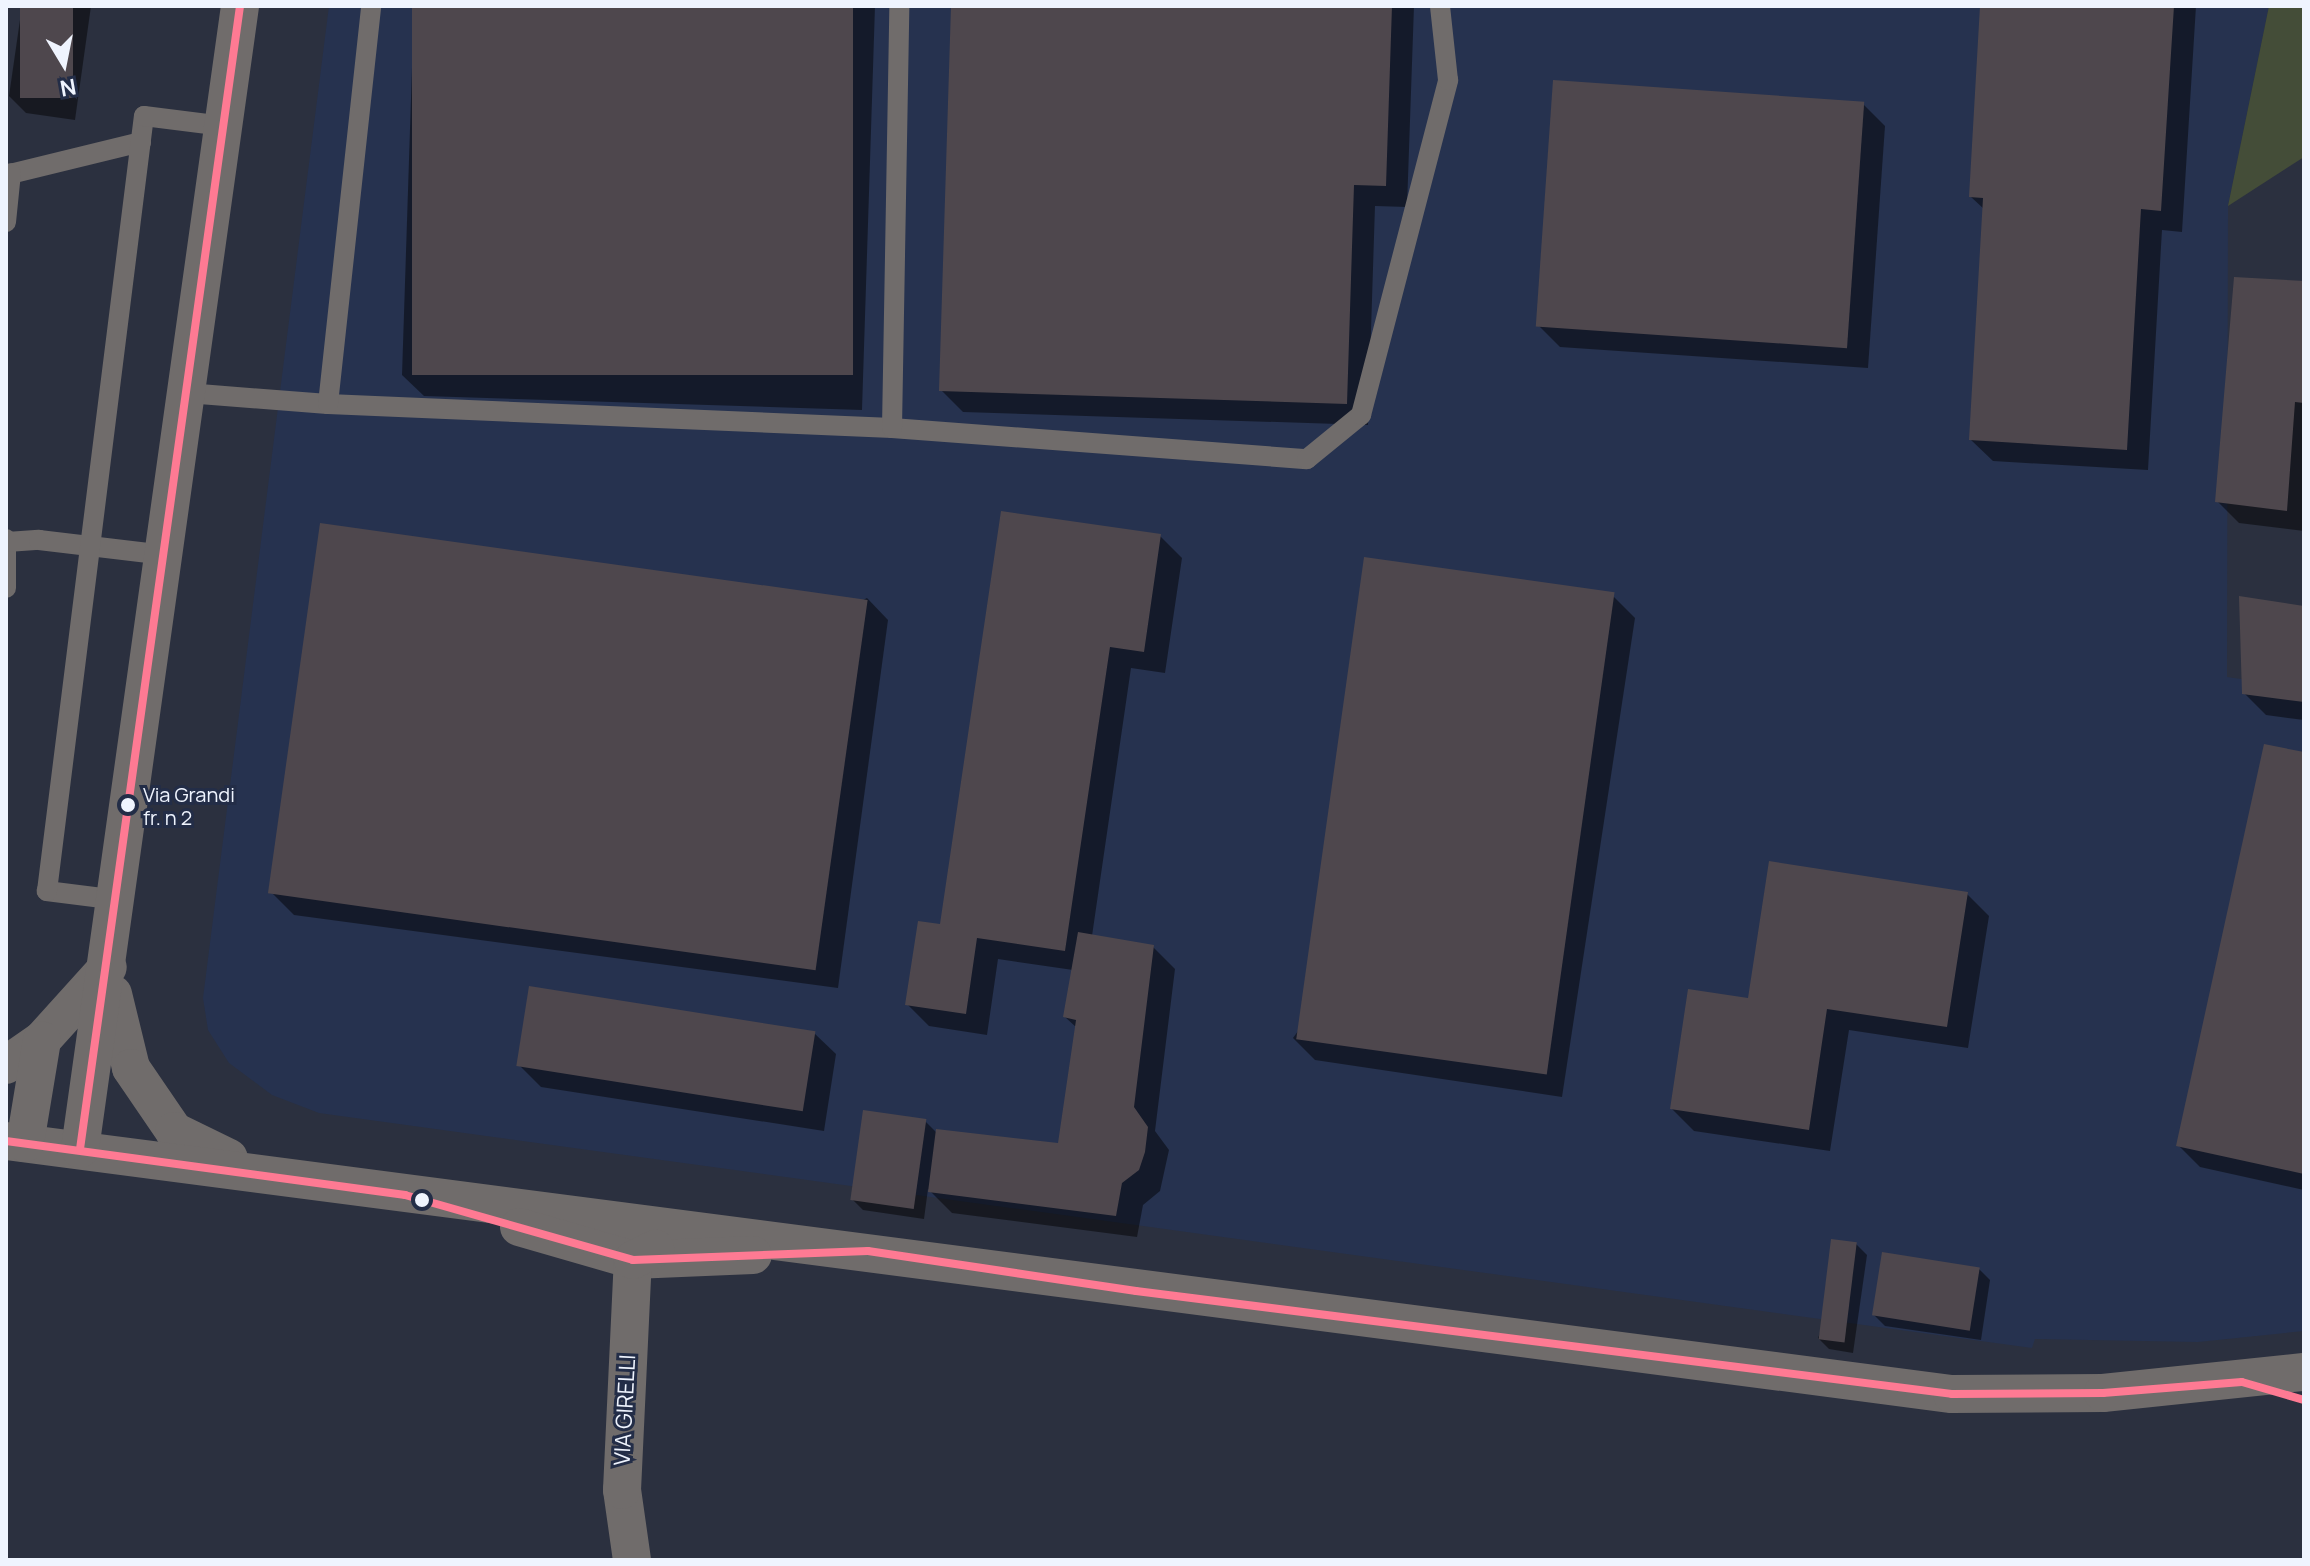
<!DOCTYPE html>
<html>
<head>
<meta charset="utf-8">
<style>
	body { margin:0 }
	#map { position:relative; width:2310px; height:1566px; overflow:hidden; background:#2b303f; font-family:Manrope,sans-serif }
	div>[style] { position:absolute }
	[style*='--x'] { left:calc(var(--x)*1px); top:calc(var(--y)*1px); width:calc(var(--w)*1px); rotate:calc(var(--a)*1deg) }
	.built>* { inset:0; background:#26324f }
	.green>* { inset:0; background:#444d38 }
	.shadow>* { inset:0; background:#0007 }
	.building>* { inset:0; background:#4e474d; transform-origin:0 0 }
	.service>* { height:20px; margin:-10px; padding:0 10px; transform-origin:10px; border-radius:10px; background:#706c6b }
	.minor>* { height:38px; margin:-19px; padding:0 19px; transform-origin:19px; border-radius:19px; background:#706c6b }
	.bus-1>* { height:8px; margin:-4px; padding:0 4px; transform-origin:4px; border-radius:4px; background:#fe7a93 }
	.dots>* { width:22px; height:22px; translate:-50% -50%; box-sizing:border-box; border:4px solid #232d47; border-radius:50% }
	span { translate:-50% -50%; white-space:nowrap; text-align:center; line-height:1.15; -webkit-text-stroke:6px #232d47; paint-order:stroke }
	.bus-label { font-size:20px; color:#eff4fe }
	.left { translate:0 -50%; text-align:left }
	.street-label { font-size:22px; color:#eff4fe }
	.frame { position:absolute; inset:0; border:8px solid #eff4fe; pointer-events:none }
	.north { position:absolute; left:24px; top:24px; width:80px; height:80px; -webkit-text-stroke:6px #232d47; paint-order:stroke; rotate:170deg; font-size:22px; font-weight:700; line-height:32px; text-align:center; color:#eff4fe }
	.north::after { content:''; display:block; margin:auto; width:28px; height:36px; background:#eff4fe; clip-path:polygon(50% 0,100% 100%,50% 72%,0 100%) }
</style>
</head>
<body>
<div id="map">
	<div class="built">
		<div style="clip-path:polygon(329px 6px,2269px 6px,2228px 206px,2227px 677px,2304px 688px,2304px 1331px,2198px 1342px,2035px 1339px,2032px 1348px,319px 1113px,272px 1095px,229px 1063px,208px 1030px,203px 998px)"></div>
	</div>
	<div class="green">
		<div style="clip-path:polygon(2269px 6px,2304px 6px,2304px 157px,2228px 206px)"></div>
	</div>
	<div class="shadow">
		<div style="clip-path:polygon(22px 6px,91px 6px,75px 120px,26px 113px,9px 96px)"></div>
		<div style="clip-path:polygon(414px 6px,875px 6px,862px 410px,424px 396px,402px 375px)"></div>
		<div style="clip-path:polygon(953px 6px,1414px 6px,1407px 207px,1375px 206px,1368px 425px,963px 412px,941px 390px)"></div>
		<div style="clip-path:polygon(1982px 6px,2196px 6px,2182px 232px,2162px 230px,2148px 470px,1993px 461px,1971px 440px,1985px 210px,1971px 197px)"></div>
		<div style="clip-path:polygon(1863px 104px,1885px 126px,1868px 368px,1560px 347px,1538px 325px)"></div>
		<div style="clip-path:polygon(2304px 283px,2304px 531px,2239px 523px,2217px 501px)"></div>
		<div style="clip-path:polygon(1160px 536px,1182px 558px,1165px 673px,1131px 668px,1092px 936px,1153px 947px,1175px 969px,1155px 1131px,1169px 1150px,1160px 1191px,1143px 1205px,1137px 1237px,952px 1213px,928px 1189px,924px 1219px,863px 1210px,852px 1199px,925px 1121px,938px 1134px,1060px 1146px,1077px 1028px,1065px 1017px,1073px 970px,998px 959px,987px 1035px,929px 1026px,908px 1005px,941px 926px)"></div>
		<div style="clip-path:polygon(1613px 596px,1635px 618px,1562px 1097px,1315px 1060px,1293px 1038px)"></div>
		<div style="clip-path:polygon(867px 598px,888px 620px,838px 988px,294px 915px,272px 893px)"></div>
		<div style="clip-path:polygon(2304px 608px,2304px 720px,2266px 715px,2244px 693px)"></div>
		<div style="clip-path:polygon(2304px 754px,2304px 1190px,2200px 1167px,2178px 1145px)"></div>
		<div style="clip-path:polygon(1967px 894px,1989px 916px,1968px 1048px,1849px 1030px,1830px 1151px,1694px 1131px,1672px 1109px,1750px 1001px)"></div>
		<div style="clip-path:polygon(814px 1033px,836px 1054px,824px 1131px,541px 1087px,519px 1065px)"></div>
		<div style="clip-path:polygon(1856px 1244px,1867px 1255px,1853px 1353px,1829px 1349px,1818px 1338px)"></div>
		<div style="clip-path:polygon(1979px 1269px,1990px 1280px,1981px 1340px,1885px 1326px,1874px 1315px)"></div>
	</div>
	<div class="building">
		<div style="left:20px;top:6px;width:53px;height:92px"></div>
		<div style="left:412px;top:6px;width:441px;height:369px"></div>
		<div style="clip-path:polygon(951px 6px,1392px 6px,1386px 186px,1354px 185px,1347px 404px,939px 391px)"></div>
		<div style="clip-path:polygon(1980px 6px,2174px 6px,2161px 211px,2141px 209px,2127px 450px,1969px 440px,1983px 198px,1969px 197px)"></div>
		<div style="left:1553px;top:80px;width:312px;height:247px;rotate:4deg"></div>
		<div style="clip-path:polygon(2234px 277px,2304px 281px,2304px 403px,2295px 402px,2287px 511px,2215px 502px)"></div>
		<div style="clip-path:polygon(1001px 511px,1161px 534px,1144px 652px,1110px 647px,1065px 951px,977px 938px,966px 1014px,905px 1005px,918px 921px,940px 924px)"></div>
		<div style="left:320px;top:523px;width:553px;height:374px;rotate:8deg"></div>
		<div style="left:1364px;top:557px;width:253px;height:487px;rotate:8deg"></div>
		<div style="clip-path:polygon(2239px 596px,2304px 606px,2304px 702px,2242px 694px)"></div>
		<div style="clip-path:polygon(2264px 744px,2304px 752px,2304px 1174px,2176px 1146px)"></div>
		<div style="clip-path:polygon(1769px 861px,1968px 892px,1947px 1027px,1827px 1009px,1809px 1130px,1670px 1109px,1688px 989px,1748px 998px)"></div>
		<div style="clip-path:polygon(1078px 932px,1154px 945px,1134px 1107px,1148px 1127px,1145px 1152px,1139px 1170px,1122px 1183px,1116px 1216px,928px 1192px,936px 1129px,1058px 1143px,1076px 1020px,1063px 1017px)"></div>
		<div style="left:529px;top:986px;width:290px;height:81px;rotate:9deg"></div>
		<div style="left:863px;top:1110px;width:64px;height:91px;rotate:8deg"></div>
		<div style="left:1831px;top:1239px;width:26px;height:101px;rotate:7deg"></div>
		<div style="left:1882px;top:1252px;width:99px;height:64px;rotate:9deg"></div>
	</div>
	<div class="service">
		<div style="--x:6;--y:175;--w:139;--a:-13.7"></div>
		<div style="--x:6;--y:222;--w:49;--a:-84.2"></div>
		<div style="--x:187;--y:393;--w:141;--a:4.5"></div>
		<div style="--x:328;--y:404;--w:565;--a:2.44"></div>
		<div style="--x:892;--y:428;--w:416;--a:4.3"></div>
		<div style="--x:1307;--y:459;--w:70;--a:-39.2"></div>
		<div style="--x:1361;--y:415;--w:346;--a:-75.4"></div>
		<div style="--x:1448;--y:80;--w:74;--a:-96.2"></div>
		<div style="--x:328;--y:404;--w:400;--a:-83.8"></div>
		<div style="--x:892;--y:428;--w:422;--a:-89"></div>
		<div style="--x:6;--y:539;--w:49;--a:90"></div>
		<div style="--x:7;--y:542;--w:32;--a:-4"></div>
		<div style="--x:39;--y:540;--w:127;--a:6.8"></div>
		<div style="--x:118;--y:900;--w:72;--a:-172.8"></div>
		<div style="--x:47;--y:891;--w:781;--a:-82.87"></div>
		<div style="--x:144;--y:116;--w:80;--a:7.2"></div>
	</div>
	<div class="minor">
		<div style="--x:113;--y:994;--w:76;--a:76.3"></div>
		<div style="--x:131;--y:1068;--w:76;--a:55.7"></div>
		<div style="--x:174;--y:1131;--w:61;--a:26.1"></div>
		<div style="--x:6;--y:1065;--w:44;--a:-34.8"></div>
		<div style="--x:42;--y:1040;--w:98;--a:-47.9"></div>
		<div style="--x:6;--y:1141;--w:1962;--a:7.41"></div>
		<div style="--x:1952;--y:1394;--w:151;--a:-0.4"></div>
		<div style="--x:2103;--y:1393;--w:202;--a:-6"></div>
		<div style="--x:25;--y:1143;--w:104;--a:-80.6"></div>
		<div style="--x:80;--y:1149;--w:1154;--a:-82.03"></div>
		<div style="--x:519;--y:1227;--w:119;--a:16.1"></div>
		<div style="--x:633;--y:1260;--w:120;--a:-2.4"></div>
		<div style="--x:632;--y:1560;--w:71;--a:-98.1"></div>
		<div style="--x:622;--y:1490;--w:230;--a:-87.3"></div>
		<div style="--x:633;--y:1260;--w:25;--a:-27"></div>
	</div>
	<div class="bus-1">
		<div style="--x:6;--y:1141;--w:403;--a:7.7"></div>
		<div style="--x:405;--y:1195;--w:237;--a:15.9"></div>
		<div style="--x:633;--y:1260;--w:235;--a:-2.2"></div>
		<div style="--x:868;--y:1251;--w:271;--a:8.5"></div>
		<div style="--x:1136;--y:1291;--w:822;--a:7.19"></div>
		<div style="--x:1952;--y:1394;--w:151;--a:-0.4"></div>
		<div style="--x:2103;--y:1393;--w:139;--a:-4.5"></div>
		<div style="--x:2242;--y:1382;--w:65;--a:16.2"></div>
		<div style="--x:80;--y:1149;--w:1154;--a:-82.03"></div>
	</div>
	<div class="dots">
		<div style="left:128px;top:805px;background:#eff4fe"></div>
		<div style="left:422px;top:1200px;background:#eff4fe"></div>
	</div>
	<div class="bus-label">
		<span class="left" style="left:143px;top:806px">Via Grandi<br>fr. n 2</span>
	</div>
	<div class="street-label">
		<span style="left:625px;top:1410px;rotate:-87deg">VIA GIRELLI</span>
	</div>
	<div class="frame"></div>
	<div class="north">N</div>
</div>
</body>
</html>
